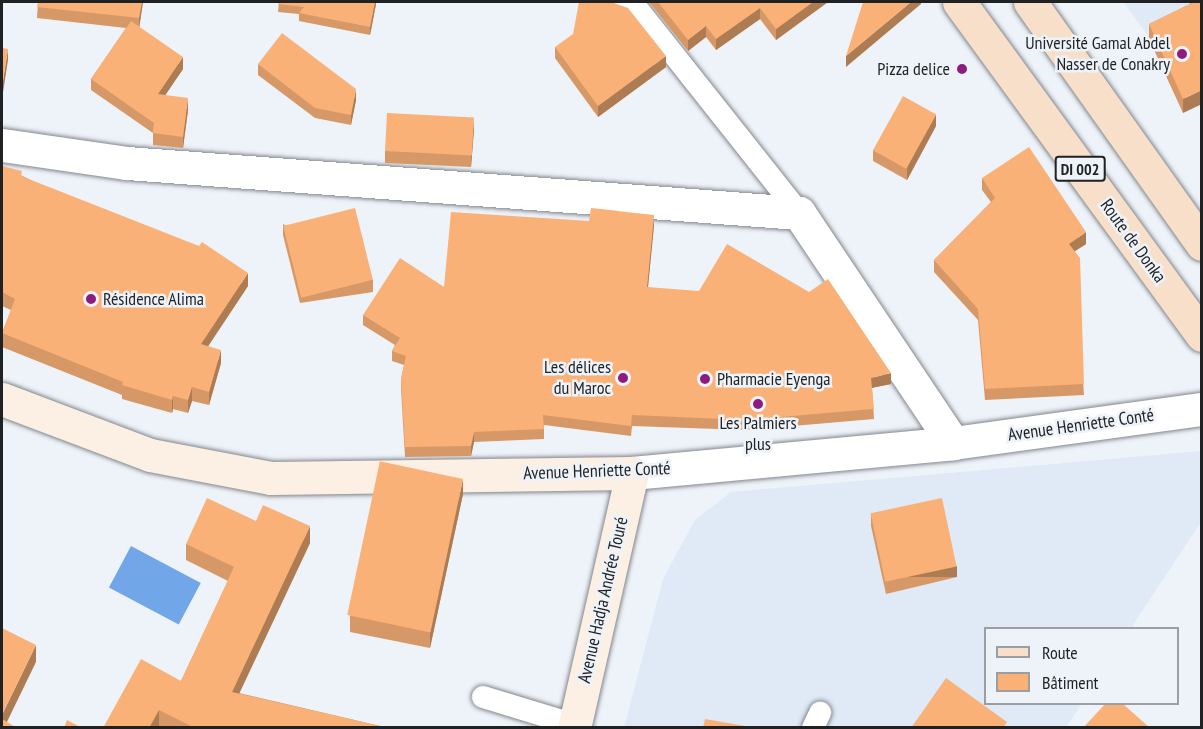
<!DOCTYPE html>
<html>
<head>
<meta charset="utf-8">
<style>
	body { margin:0 }
	#map { position:relative; width:1203px; height:729px; overflow:hidden; background:#eef3f9; font-family:"PT Sans Narrow",sans-serif }
	div>[style] { position:absolute }
	[style*='--x'] { left:calc(var(--x)*1px); top:calc(var(--y)*1px); width:calc(var(--w)*1px); rotate:calc(var(--a)*1deg) }
	.built>* { inset:0; background:#dfeaf6 }
	.water>* { inset:0; background:#71a6e8; transform-origin:0 0 }
	.roads { filter:drop-shadow(0 0 2px #83878d) drop-shadow(0 0 2px #83878d) }
	.service>* { height:22px; margin:-11px; padding:0 11px; transform-origin:11px; border-radius:11px; background:#fff }
	.minor>* { height:33px; margin:-16.5px; padding:0 16.5px; transform-origin:16.5px; border-radius:16.5px; background:#fff }
	.secondary>* { height:33px; margin:-16.5px; padding:0 16.5px; transform-origin:16.5px; border-radius:16.5px; background:#fcefe4 }
	.primary>* { height:33px; margin:-16.5px; padding:0 16.5px; transform-origin:16.5px; border-radius:16.5px; background:#f8dfc9 }
	.wall>* { inset:0; background:#d69866 }
	.shaded-wall>* { inset:0; background:#ae7c53; transform-origin:0 0 }
	.building>* { inset:0; background:#f9b177; transform-origin:0 0 }
	.dots>* { width:16px; height:16px; translate:-50% -50%; box-sizing:border-box; border:3px solid #eef3f9; border-radius:50% }
	span { translate:-50% -50%; white-space:nowrap; text-align:center; line-height:1.15; -webkit-text-stroke:5px #eef3f9; paint-order:stroke }
	.shield-label span { padding:2px 4px; background:#eef3f9; border:2px solid; border-radius:4px; -webkit-text-stroke-width:0 }
	.shield-label { font-size:16px; color:#1f2123; font-weight:700 }
	.poi-label { font-size:18px; color:#1f2123 }
	.right { translate:-100% -50%; text-align:right }
	.left { translate:0 -50%; text-align:left }
	.street-label { font-size:18px; color:#1f2123 }
	.frame { position:absolute; inset:0; border:3px solid #1f2123; pointer-events:none }
	.legend { position:absolute; left:984px; top:627px; width:195px; height:78px; box-sizing:border-box; background:#eef3f9; border:2px solid #9b9fa3; margin:0; padding:8px 10px; list-style:none; font-size:18px; color:#1f2123 }
	.legend li { display:flex; align-items:center; gap:12px; height:30px }
	.legend b { width:30px; border:2px solid #9b9fa3 }
</style>
</head>
<body>
<div id="map">
	<div class="built">
		<div style="clip-path:polygon(1123px 2px,1201px 2px,1201px 107px)"></div>
		<div style="clip-path:polygon(1201px 451px,1201px 522px,1131px 628px,986px 628px,986px 704px,1082px 704px,1066px 727px,624px 728px,663px 579px,695px 520px,731px 492px)"></div>
	</div>
	<div class="water">
		<div style="left:131px;top:546px;width:79px;height:47px;rotate:28deg"></div>
	</div>
	<div class="roads">
		<div class="service">
			<div style="--x:617;--y:2;--w:20;--a:15"></div>
			<div style="--x:636;--y:7;--w:263;--a:51.6"></div>
			<div style="--x:483;--y:697;--w:96;--a:16.9"></div>
			<div style="--x:813;--y:728;--w:17;--a:-65"></div>
		</div>
		<div class="minor">
			<div style="--x:2;--y:145;--w:126;--a:8.2"></div>
			<div style="--x:127;--y:163;--w:674;--a:4.26"></div>
			<div style="--x:799;--y:213;--w:277;--a:56.2"></div>
			<div style="--x:632;--y:473;--w:322;--a:-5.3"></div>
			<div style="--x:953;--y:443;--w:251;--a:-7.8"></div>
		</div>
		<div class="secondary">
			<div style="--x:2;--y:399;--w:158;--a:20.7"></div>
			<div style="--x:150;--y:455;--w:123;--a:10.8"></div>
			<div style="--x:271;--y:478;--w:361;--a:-0.8"></div>
			<div style="--x:632;--y:473;--w:262;--a:102.8"></div>
		</div>
		<div class="primary">
			<div style="--x:959;--y:2;--w:412;--a:53.9"></div>
			<div style="--x:1030;--y:2;--w:297;--a:54.6"></div>
		</div>
	</div>
	<div class="wall">
		<div style="clip-path:polygon(38px 2px,143px 2px,139px 27px,183px 69px,165px 95px,188px 110px,183px 148px,153px 145px,153px 133px,91px 90px,91px 79px,126px 28px,37px 18px)"></div>
		<div style="clip-path:polygon(279px 2px,376px 2px,376px 4px,370px 35px,299px 21px,299px 14px,278px 12px)"></div>
		<div style="clip-path:polygon(649px 2px,828px 2px,776px 40px,760px 19px,716px 50px,706px 37px,688px 51px)"></div>
		<div style="clip-path:polygon(1189px 2px,1202px 2px,1183px 113px,1149px 39px,1149px 24px,1190px 4px)"></div>
		<div style="clip-path:polygon(555px 47px,666px 67px,598px 117px,555px 58px)"></div>
		<div style="clip-path:polygon(258px 64px,356px 100px,351px 125px,315px 118px,258px 75px)"></div>
		<div style="clip-path:polygon(936px 126px,907px 180px,873px 161px,873px 150px)"></div>
		<div style="clip-path:polygon(474px 129px,471px 167px,385px 163px,385px 151px)"></div>
		<div style="clip-path:polygon(2px 166px,248px 286px,208px 346px,221px 363px,209px 405px,192px 401px,188px 413px,173px 409px,172px 413px,122px 399px,122px 395px,2px 347px,2px 333px,11px 310px,2px 306px)"></div>
		<div style="clip-path:polygon(982px 178px,1086px 244px,1075px 251px,1084px 395px,985px 400px,978px 320px,934px 272px,934px 260px,991px 202px,982px 190px)"></div>
		<div style="clip-path:polygon(283px 224px,373px 280px,373px 292px,300px 303px,283px 235px)"></div>
		<div style="clip-path:polygon(654px 225px,648px 287px,891px 384px,872px 388px,874px 419px,746px 430px,632px 426px,631px 436px,544px 425px,544px 439px,474px 442px,471px 456px,405px 457px,401px 389px,401px 379px,404px 365px,392px 361px,392px 351px,395px 345px,363px 325px,363px 315px,444px 287px)"></div>
		<div style="clip-path:polygon(463px 494px,430px 648px,350px 632px,350px 616px)"></div>
		<div style="clip-path:polygon(871px 514px,957px 577px,886px 594px,871px 526px)"></div>
		<div style="clip-path:polygon(256px 521px,310px 543px,239px 693px,389px 728px,103px 728px,181px 681px,228px 581px,186px 560px,186px 544px)"></div>
	</div>
	<div class="shaded-wall">
		<div style="clip-path:polygon(142px 2px,143px 2px,139px 29px,139px 18px)"></div>
		<div style="clip-path:polygon(375px 2px,376px 2px,376px 4px,370px 35px,370px 27px)"></div>
		<div style="clip-path:polygon(813px 2px,828px 2px,776px 40px,776px 29px)"></div>
		<div style="clip-path:polygon(911px 2px,921px 2px,921px 4px,846px 67px,846px 56px)"></div>
		<div style="clip-path:polygon(760px 8px,760px 19px,716px 50px,716px 39px)"></div>
		<div style="clip-path:polygon(706px 26px,706px 37px,688px 51px,688px 40px)"></div>
		<div style="clip-path:polygon(8px 49px,8px 60px,2px 99px,2px 87px)"></div>
		<div style="clip-path:polygon(666px 56px,666px 67px,598px 117px,598px 106px)"></div>
		<div style="clip-path:polygon(183px 57px,183px 69px,158px 106px,158px 94px)"></div>
		<div style="clip-path:polygon(356px 89px,356px 100px,351px 125px,351px 115px)"></div>
		<div style="clip-path:polygon(1202px 90px,1202px 104px,1183px 113px,1183px 99px)"></div>
		<div style="clip-path:polygon(188px 98px,188px 110px,183px 148px,183px 137px)"></div>
		<div style="clip-path:polygon(936px 114px,936px 126px,907px 180px,907px 168px)"></div>
		<div style="clip-path:polygon(474px 117px,474px 129px,471px 167px,471px 156px)"></div>
		<div style="clip-path:polygon(654px 215px,654px 225px,647px 297px,647px 287px)"></div>
		<div style="clip-path:polygon(1086px 232px,1086px 244px,1069px 255px,1069px 244px)"></div>
		<div style="clip-path:polygon(248px 273px,248px 286px,201px 357px,201px 344px)"></div>
		<div style="clip-path:polygon(221px 350px,221px 363px,209px 405px,209px 392px)"></div>
		<div style="clip-path:polygon(891px 373px,891px 384px,871px 388px,871px 378px)"></div>
		<div style="clip-path:polygon(192px 387px,192px 401px,188px 413px,188px 400px)"></div>
		<div style="clip-path:polygon(173px 396px,173px 409px,172px 413px,172px 400px)"></div>
		<div style="clip-path:polygon(474px 432px,474px 442px,471px 456px,471px 446px)"></div>
		<div style="clip-path:polygon(463px 479px,463px 494px,430px 648px,430px 633px)"></div>
		<div style="clip-path:polygon(310px 526px,310px 543px,232px 709px,232px 692px)"></div>
		<div style="left:957px;top:566px;width:11px;height:73px;rotate:90deg"></div>
		<div style="clip-path:polygon(36px 645px,36px 662px,4px 728px,2px 728px,2px 715px)"></div>
		<div style="clip-path:polygon(159px 710px,159px 727px,149px 728px)"></div>
	</div>
	<div class="building">
		<div style="clip-path:polygon(38px 2px,142px 2px,139px 18px,37px 7px)"></div>
		<div style="clip-path:polygon(279px 2px,375px 2px,370px 27px,299px 13px,304px 7px,278px 4px)"></div>
		<div style="clip-path:polygon(579px 2px,611px 2px,628px 8px,666px 56px,598px 106px,555px 47px,573px 34px)"></div>
		<div style="clip-path:polygon(658px 2px,813px 2px,776px 29px,760px 8px,716px 39px,706px 26px,688px 40px)"></div>
		<div style="clip-path:polygon(863px 2px,911px 2px,846px 56px)"></div>
		<div style="clip-path:polygon(1194px 2px,1202px 2px,1202px 90px,1183px 99px,1149px 24px)"></div>
		<div style="clip-path:polygon(131px 21px,183px 57px,158px 94px,188px 98px,183px 137px,153px 133px,154px 123px,91px 79px)"></div>
		<div style="clip-path:polygon(282px 33px,356px 89px,351px 115px,315px 108px,258px 64px)"></div>
		<div style="clip-path:polygon(2px 48px,8px 49px,2px 87px)"></div>
		<div style="left:903px;top:96px;width:38px;height:62px;rotate:29deg"></div>
		<div style="left:387px;top:113px;width:87px;height:38px;rotate:3deg"></div>
		<div style="clip-path:polygon(1029px 147px,1086px 232px,1069px 244px,1080px 258px,1084px 384px,985px 389px,978px 309px,934px 260px,995px 198px,982px 178px)"></div>
		<div style="clip-path:polygon(2px 166px,22px 171px,21px 176px,199px 246px,202px 242px,248px 273px,201px 344px,221px 350px,209px 392px,192px 387px,188px 400px,173px 396px,172px 400px,122px 385px,123px 382px,2px 333px,15px 299px,2px 292px)"></div>
		<div style="left:355px;top:208px;width:74px;height:74px;rotate:76deg"></div>
		<div style="clip-path:polygon(591px 208px,654px 215px,647px 287px,699px 291px,727px 244px,809px 292px,828px 279px,891px 373px,871px 378px,874px 409px,746px 420px,632px 415px,631px 426px,543px 415px,544px 429px,474px 432px,471px 446px,405px 447px,401px 379px,406px 356px,392px 351px,400px 338px,363px 315px,400px 258px,444px 287px,451px 212px,589px 221px)"></div>
		<div style="left:463px;top:479px;width:157px;height:85px;rotate:102deg"></div>
		<div style="clip-path:polygon(207px 498px,256px 521px,263px 505px,310px 526px,232px 692px,389px 728px,195px 728px,159px 710px,149px 728px,103px 728px,141px 659px,181px 681px,234px 567px,186px 544px)"></div>
		<div style="left:942px;top:498px;width:70px;height:73px;rotate:78deg"></div>
		<div style="clip-path:polygon(2px 628px,36px 645px,2px 715px)"></div>
		<div style="clip-path:polygon(946px 678px,1007px 722px,1003px 728px,911px 728px)"></div>
		<div style="clip-path:polygon(1105px 704px,1123px 704px,1150px 728px,1083px 728px)"></div>
		<div style="clip-path:polygon(2px 719px,17px 728px,2px 728px)"></div>
		<div style="clip-path:polygon(705px 719px,745px 726px,745px 728px,703px 728px)"></div>
		<div style="clip-path:polygon(67px 720px,82px 728px,64px 728px)"></div>
	</div>
	<div class="dots">
		<div style="left:1182px;top:54px;background:#8b1d81"></div>
		<div style="left:962px;top:69px;background:#8b1d81"></div>
		<div style="left:91px;top:299px;background:#8b1d81"></div>
		<div style="left:623px;top:378px;background:#8b1d81"></div>
		<div style="left:705px;top:379px;background:#8b1d81"></div>
		<div style="left:758px;top:404px;background:#8b1d81"></div>
	</div>
	<div class="shield-label">
		<span style="left:1080px;top:169px">DI 002</span>
	</div>
	<div class="poi-label">
		<span class="right" style="left:1170px;top:54px">Université Gamal Abdel<br>Nasser de Conakry</span>
		<span class="right" style="left:950px;top:69px">Pizza delice</span>
		<span class="left" style="left:103px;top:299px">Résidence Alima</span>
		<span class="right" style="left:611px;top:378px">Les délices<br>du Maroc</span>
		<span class="left" style="left:717px;top:379px">Pharmacie Eyenga</span>
		<span style="left:758px;top:434px">Les Palmiers<br>plus</span>
	</div>
	<div class="street-label">
		<span style="left:1133px;top:241px;rotate:54deg">Route de Donka</span>
		<span style="left:1081px;top:425px;rotate:-8deg">Avenue Henriette Conté</span>
		<span style="left:597px;top:471px;rotate:-2deg">Avenue Henriette Conté</span>
		<span style="left:603px;top:600px;rotate:-77deg">Avenue Hadja Andrée Touré</span>
	</div>
	<div class="frame"></div>
	<ul class="legend">
	<li><b style="height:8px;background:#f8dfc9"></b>Route</li>
	<li><b style="height:16px;background:#f9b177"></b>Bâtiment</li>
	</ul>
</div>
</body>
</html>
